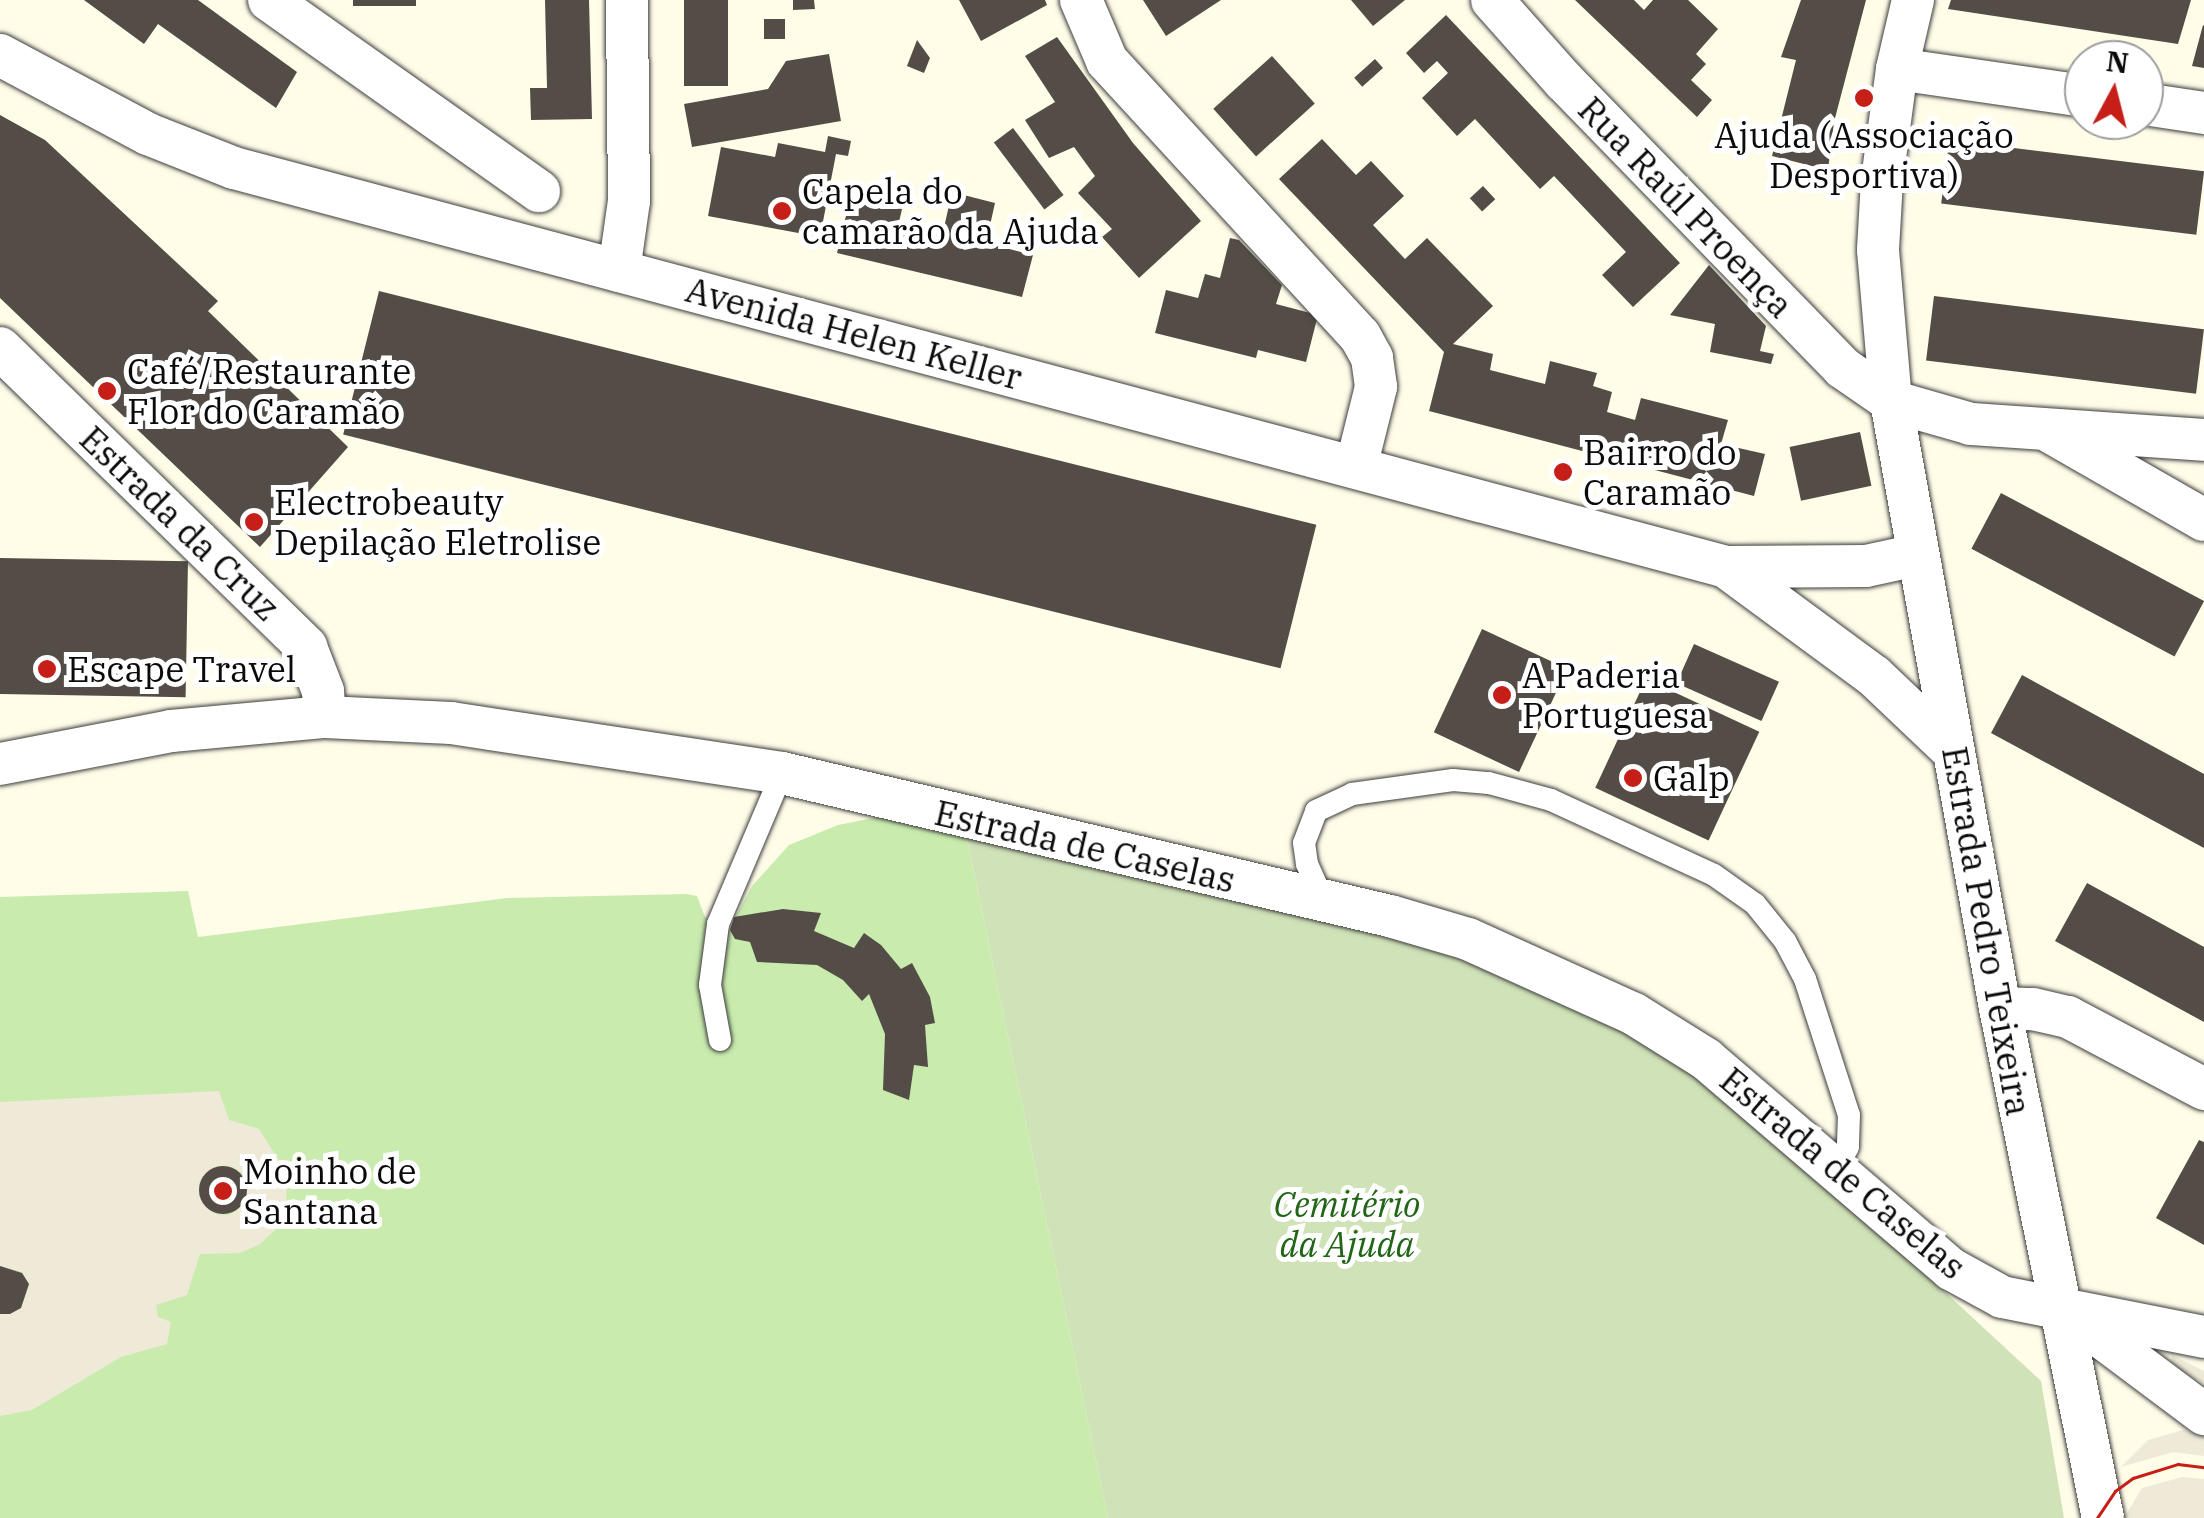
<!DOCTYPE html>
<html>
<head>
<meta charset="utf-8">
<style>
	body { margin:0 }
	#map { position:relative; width:2204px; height:1518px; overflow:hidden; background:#fffce8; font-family:"IBM Plex Serif",serif }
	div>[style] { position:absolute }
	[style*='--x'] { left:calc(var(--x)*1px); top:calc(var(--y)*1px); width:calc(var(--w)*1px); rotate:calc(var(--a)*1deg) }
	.green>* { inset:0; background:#c9ecae }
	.cemetery>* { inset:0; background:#d0e2b8 }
	.plaza>* { inset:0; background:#eeead7 }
	.building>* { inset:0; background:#544c46; transform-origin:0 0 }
	.round { border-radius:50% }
	.roads { filter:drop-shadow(0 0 2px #3d3d3d) drop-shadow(0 0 2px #3d3d3d) }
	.lane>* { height:22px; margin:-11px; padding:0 11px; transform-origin:11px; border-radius:11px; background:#fff }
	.street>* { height:42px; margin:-21px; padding:0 21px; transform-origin:21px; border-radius:21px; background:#fff }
	.tram>* { height:2.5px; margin:-1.25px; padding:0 1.25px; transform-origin:1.25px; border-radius:1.25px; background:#c51f18 }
	.dots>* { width:28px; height:28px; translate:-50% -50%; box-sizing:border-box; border:5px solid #fff; border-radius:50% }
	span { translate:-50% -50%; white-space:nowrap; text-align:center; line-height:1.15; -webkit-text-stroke:10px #fff; paint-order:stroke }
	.poi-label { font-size:35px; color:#0a0a0a }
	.left { translate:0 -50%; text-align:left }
	.street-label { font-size:35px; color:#0a0a0a }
	.park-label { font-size:35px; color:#206616; font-style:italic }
	.north { position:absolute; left:2064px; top:40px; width:100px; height:100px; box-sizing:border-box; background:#fff; border:2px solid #9d9d9d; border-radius:50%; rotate:7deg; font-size:28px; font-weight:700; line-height:40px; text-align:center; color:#0a0a0a }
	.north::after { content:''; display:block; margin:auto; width:35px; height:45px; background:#c51f18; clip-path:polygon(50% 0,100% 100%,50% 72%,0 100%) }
</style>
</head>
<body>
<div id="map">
	<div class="green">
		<div style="clip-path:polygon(893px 814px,966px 834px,1108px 1518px,0 1518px,0 897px,188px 891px,198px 937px,507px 898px,687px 894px,697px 896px,705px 917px,729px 930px,752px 886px,789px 845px,838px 825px)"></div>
	</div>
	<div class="cemetery">
		<div style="clip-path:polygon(966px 834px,1489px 957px,1715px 1079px,2041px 1381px,2064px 1518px,1108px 1518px)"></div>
	</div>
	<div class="plaza">
		<div style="clip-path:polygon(evenodd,219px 1091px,229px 1120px,259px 1129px,287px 1173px,286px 1212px,275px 1230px,260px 1244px,240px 1253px,200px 1254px,187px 1295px,156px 1305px,158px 1317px,171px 1322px,167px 1344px,121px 1357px,32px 1410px,0 1416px,0 1314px,21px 1308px,29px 1284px,22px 1272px,0 1266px,0 1102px,219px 1091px,217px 1166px,230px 1166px,242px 1173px,248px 1185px,240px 1208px,229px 1215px,216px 1214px,199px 1196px,199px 1183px,217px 1166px)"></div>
		<div style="clip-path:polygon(2172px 1355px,2204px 1371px,2204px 1383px,2171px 1365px)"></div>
		<div style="clip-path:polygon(2183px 1430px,2204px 1435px,2204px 1456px,2173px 1452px,2121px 1467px,2148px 1440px)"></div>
		<div style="clip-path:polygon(2182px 1477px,2204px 1479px,2204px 1518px,2124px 1518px,2142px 1488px)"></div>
	</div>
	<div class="building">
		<div style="clip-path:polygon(84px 0,198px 0,297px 72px,276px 108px,158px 24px,144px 44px)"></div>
		<div style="left:353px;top:0;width:63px;height:6px"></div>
		<div style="clip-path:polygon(545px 0,589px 0,592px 119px,531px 120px,530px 88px,547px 88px)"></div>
		<div style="left:684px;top:0;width:44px;height:86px"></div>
		<div style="clip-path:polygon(793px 0,814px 0,815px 9px,793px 10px)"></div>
		<div style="clip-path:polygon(959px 0,1045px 0,1047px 5px,981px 41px)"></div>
		<div style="clip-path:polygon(1143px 0,1221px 0,1166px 36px)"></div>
		<div style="clip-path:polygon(1351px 0,1405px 0,1373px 26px)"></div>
		<div style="clip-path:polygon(1575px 0,1634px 0,1644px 10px,1653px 0,1688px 0,1718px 29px,1696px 54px,1706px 64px,1691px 80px,1712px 100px,1697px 117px)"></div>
		<div style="clip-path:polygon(1801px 0,1866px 0,1834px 122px,1828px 170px,1772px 156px,1796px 60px,1781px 57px)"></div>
		<div style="clip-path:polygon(1951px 0,2191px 0,2178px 44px,1948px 9px)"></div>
		<div style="clip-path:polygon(1446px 15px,1680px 263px,1633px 307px,1602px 275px,1626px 252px,1554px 176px,1540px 189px,1475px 119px,1457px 136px,1422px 98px,1448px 73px,1437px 61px,1424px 73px,1406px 53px)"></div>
		<div style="left:764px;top:19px;width:21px;height:20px"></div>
		<div style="clip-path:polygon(2203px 25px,2204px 26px,2204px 68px,2192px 66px)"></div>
		<div style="clip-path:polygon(1057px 37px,1133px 143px,1201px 221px,1139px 278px,1102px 237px,1112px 229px,1078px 193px,1095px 176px,1074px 147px,1049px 158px,1025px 120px,1055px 102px,1025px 56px)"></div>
		<div style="clip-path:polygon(917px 40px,930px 58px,924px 73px,907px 66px)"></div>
		<div style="clip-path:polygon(829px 54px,841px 121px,692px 147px,684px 104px,768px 89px,786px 61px)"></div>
		<div style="left:1272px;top:56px;width:64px;height:79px;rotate:48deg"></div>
		<div style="left:1375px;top:59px;width:12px;height:28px;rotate:48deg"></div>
		<div style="clip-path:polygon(0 115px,45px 140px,218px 301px,208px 311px,348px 447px,260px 547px,0 298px)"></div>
		<div style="left:1013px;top:128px;width:84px;height:24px;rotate:53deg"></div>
		<div style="clip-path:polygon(828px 136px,851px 141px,848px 156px,836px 154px,820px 237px,708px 216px,721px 147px,775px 157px,778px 143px,825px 152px)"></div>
		<div style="clip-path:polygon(1322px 139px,1356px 175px,1371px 161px,1404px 196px,1373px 225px,1405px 259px,1427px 238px,1493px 306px,1453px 344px,1493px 354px,1490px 370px,1545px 384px,1550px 361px,1597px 373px,1593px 386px,1612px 392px,1607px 412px,1635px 420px,1641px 398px,1728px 420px,1721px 444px,1765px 454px,1754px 496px,1429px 411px,1444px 352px,1279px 179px)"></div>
		<div style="left:1949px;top:140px;width:257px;height:64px;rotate:7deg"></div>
		<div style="clip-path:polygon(875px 185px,906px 192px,899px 222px,943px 232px,952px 192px,995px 203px,986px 243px,1033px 255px,1022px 297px,837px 253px,852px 191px,872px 196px)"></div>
		<div style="left:1483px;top:186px;width:18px;height:18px;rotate:47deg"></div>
		<div style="clip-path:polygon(1230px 238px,1239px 240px,1282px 285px,1276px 304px,1318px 315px,1306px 362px,1258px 350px,1256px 358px,1155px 333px,1166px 290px,1198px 298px,1205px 274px,1220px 278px)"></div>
		<div style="clip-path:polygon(1709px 265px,1766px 326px,1760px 351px,1774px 354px,1771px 364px,1710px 352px,1715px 324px,1670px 315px)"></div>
		<div style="left:379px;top:291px;width:966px;height:148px;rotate:14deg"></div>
		<div style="left:1934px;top:296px;width:272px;height:65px;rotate:7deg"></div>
		<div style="left:1860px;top:432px;width:55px;height:72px;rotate:78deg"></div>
		<div style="left:2001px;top:493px;width:230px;height:63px;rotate:28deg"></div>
		<div style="left:0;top:558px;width:188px;height:136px;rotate:1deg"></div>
		<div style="left:1482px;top:629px;width:94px;height:114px;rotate:25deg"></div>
		<div style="left:1694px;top:644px;width:93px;height:43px;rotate:24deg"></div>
		<div style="clip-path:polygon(2022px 675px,2204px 774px,2204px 848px,1991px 733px)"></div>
		<div style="left:1646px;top:679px;width:125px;height:120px;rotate:25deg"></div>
		<div style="clip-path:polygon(2087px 883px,2204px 947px,2204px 1022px,2055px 941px)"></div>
		<div style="clip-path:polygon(783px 909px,821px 913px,814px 931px,854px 948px,864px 933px,881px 945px,901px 969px,912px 963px,930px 997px,935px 1023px,925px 1025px,928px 1067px,914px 1065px,909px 1100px,883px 1090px,885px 1034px,869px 994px,862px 1001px,843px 980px,817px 965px,757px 962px,750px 942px,735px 939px,730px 930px,734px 917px)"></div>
		<div style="clip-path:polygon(2199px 1140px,2204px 1142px,2204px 1245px,2156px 1218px)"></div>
		<div class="round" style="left:199px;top:1166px;width:48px;height:48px"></div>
		<div style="clip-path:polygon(0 1266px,22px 1273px,29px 1284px,21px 1308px,10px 1314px,0 1314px)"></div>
	</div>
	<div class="roads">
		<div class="lane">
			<div style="--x:1324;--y:902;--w:42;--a:-114.1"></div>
			<div style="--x:1307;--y:864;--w:21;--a:-98"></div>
			<div style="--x:1304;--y:843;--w:34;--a:-69"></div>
			<div style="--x:1316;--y:811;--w:40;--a:-25"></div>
			<div style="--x:1352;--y:794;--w:102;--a:-7.9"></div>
			<div style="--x:1453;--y:780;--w:36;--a:5"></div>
			<div style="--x:1489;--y:783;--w:64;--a:15.3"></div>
			<div style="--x:1551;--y:800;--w:179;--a:24.7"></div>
			<div style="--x:1714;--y:875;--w:50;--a:35.3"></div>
			<div style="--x:1755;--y:904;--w:48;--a:51"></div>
			<div style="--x:1785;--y:941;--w:43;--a:62.2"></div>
			<div style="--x:1805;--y:979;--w:143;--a:72.1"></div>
			<div style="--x:1849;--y:1115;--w:32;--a:92"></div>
			<div style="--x:1848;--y:1147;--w:25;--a:119"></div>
			<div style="--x:720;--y:1040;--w:56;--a:-100.3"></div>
			<div style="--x:710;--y:985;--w:62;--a:-82.5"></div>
			<div style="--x:718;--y:924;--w:164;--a:-67"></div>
		</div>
		<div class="street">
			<div style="--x:269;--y:0;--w:331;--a:35.3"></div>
			<div style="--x:1081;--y:0;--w:66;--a:66.9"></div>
			<div style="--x:1107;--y:61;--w:374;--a:47.4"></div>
			<div style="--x:1360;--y:336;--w:25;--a:61"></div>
			<div style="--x:1372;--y:358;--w:29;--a:82"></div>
			<div style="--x:1376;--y:387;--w:82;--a:104"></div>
			<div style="--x:1492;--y:0;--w:108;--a:48.4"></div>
			<div style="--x:1564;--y:81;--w:400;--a:45.8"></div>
			<div style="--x:1843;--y:368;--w:58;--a:34.5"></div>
			<div style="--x:1891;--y:401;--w:83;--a:16"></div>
			<div style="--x:1971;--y:424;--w:234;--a:3.9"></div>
			<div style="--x:1913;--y:0;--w:71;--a:103.1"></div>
			<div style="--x:1897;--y:69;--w:112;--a:97.7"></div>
			<div style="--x:1882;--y:180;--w:70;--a:93.3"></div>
			<div style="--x:1878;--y:250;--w:152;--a:85.1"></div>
			<div style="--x:1891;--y:401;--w:617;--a:79.82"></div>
			<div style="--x:2000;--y:1008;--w:520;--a:78.58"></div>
			<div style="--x:0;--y:55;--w:168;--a:28.1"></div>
			<div style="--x:148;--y:134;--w:92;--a:21.6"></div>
			<div style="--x:234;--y:168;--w:1544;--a:14.97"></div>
			<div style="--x:1726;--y:567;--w:140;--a:-0.4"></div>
			<div style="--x:1866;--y:566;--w:52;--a:-12.2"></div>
			<div style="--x:1897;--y:69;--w:189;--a:8.2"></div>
			<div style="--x:2144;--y:104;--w:61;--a:8.5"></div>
			<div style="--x:619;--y:271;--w:71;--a:-81.9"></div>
			<div style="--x:629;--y:201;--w:201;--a:-90.6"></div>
			<div style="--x:0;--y:348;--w:428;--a:44.3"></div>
			<div style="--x:306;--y:647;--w:47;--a:68.9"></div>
			<div style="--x:323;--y:691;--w:26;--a:86"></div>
			<div style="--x:2052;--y:433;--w:175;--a:29.8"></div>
			<div style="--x:1726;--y:567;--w:184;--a:36.4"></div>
			<div style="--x:1874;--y:676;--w:109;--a:43.5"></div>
			<div style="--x:0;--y:764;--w:174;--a:-10.9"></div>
			<div style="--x:171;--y:731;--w:155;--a:-5.2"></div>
			<div style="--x:325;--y:717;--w:126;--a:2.7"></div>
			<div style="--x:451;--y:723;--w:335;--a:8.6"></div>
			<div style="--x:782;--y:773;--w:625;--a:13.24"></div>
			<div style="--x:1390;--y:916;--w:81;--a:16.4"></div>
			<div style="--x:1468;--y:939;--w:182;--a:24.3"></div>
			<div style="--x:1634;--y:1014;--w:85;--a:32"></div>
			<div style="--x:1706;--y:1059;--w:323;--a:40.6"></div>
			<div style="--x:1951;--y:1269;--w:58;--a:28.8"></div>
			<div style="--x:2002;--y:1297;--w:206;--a:11.2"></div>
			<div style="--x:2000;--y:1008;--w:33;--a:2"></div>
			<div style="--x:2033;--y:1009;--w:36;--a:13"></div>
			<div style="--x:2068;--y:1017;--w:154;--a:27.9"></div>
			<div style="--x:2069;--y:1313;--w:169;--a:36.8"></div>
		</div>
	</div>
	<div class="tram">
		<div style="--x:2097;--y:1518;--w:32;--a:-56"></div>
		<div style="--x:2115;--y:1491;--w:22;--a:-36"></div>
		<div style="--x:2133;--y:1478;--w:47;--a:-17.3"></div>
		<div style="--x:2178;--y:1464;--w:26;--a:7"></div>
	</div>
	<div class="dots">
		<div style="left:1864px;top:98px;background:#c51f18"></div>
		<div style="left:782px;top:211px;background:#c51f18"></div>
		<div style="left:107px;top:391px;background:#c51f18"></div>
		<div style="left:1563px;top:472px;background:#c51f18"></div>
		<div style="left:254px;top:522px;background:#c51f18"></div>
		<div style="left:47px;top:669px;background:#c51f18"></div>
		<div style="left:1502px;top:695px;background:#c51f18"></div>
		<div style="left:1633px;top:778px;background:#c51f18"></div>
		<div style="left:223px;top:1191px;background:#c51f18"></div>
	</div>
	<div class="poi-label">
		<span style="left:1864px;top:155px">Ajuda (Associação<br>Desportiva)</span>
		<span class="left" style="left:802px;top:211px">Capela do<br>camarão da Ajuda</span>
		<span class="left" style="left:127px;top:391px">Café/Restaurante<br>Flor do Caramão</span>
		<span class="left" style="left:1583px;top:472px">Bairro do<br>Caramão</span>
		<span class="left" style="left:274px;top:522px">Electrobeauty<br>Depilação Eletrolise</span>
		<span class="left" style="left:67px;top:669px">Escape Travel</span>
		<span class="left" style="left:1522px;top:695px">A Paderia<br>Portuguesa</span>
		<span class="left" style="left:1653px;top:778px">Galp</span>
		<span class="left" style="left:243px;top:1191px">Moinho de<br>Santana</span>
	</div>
	<div class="street-label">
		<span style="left:1686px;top:207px;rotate:46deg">Rua Raúl Proença</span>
		<span style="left:854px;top:333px;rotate:15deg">Avenida Helen Keller</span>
		<span style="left:180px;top:523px;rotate:44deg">Estrada da Cruz</span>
		<span style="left:1085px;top:846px;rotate:13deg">Estrada de Caselas</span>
		<span style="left:1987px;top:931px;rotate:80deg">Estrada Pedro Teixeira</span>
		<span style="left:1843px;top:1173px;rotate:40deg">Estrada de Caselas</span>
	</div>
	<div class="park-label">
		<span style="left:1347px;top:1224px">Cemitério<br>da Ajuda</span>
	</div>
	<div class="north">N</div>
</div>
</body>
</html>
